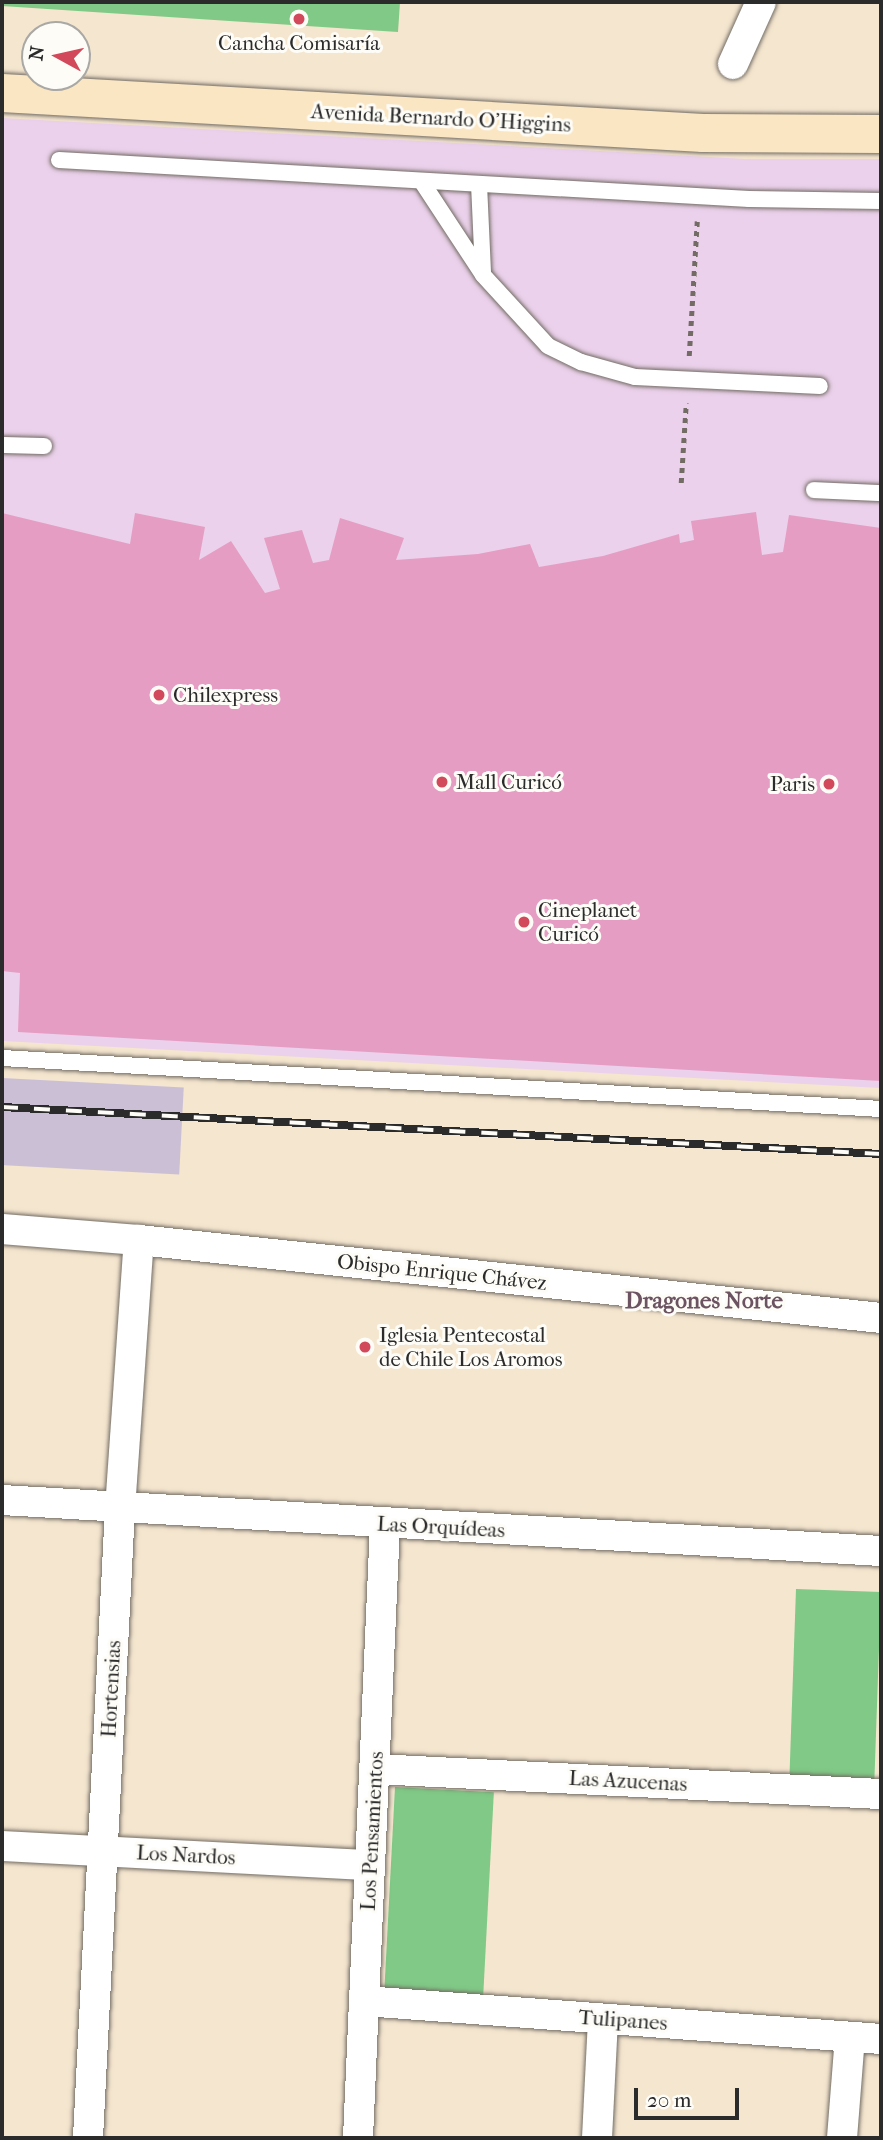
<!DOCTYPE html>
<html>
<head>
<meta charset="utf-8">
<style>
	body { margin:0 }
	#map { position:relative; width:883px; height:2140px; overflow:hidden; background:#f5e6cf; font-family:"IM FELL French Canon",serif }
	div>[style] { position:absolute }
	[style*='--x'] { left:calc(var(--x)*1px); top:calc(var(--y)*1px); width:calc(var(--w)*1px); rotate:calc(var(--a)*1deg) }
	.built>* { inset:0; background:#ebd1eb }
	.industrial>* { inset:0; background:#cbbfd5; transform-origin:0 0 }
	.green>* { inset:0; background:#80c986; transform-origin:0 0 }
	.building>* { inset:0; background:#e59dc4 }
	.path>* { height:4.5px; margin-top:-2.25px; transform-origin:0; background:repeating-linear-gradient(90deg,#726c64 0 5px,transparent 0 10px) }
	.roads { filter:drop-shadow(0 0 2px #726c64) drop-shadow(0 0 2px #726c64) }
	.lane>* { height:16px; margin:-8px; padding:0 8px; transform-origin:8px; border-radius:8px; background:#fff }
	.street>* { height:30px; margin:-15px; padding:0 15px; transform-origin:15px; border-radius:15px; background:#fff }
	.secondary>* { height:38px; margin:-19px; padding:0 19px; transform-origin:19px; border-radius:19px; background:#fbe6c4 }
	.rail>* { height:8px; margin-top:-4px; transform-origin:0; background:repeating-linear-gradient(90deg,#fdfcf7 0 16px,#2b2b2b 0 32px); box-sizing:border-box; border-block:2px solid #2b2b2b }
	.dots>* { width:19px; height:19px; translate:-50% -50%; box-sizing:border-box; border:4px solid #fdfcf7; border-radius:50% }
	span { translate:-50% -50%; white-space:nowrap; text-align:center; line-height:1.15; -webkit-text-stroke:6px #fdfcf7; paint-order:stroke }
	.poi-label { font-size:21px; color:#2b2b2b }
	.left { translate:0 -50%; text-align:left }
	.right { translate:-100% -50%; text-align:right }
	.street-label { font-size:21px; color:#2b2b2b }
	.neighbourhood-label { font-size:23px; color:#6c5361; font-weight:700 }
	.frame { position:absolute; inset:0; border:4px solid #2b2b2b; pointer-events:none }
	.north { position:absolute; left:21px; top:21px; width:70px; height:70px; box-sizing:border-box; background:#fdfcf7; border:2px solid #a9a8a5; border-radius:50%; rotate:278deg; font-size:19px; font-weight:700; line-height:28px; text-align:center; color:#2b2b2b }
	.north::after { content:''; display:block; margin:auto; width:24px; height:32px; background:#d1495b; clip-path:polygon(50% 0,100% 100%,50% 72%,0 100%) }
	.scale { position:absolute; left:634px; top:2088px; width:105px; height:32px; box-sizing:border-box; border:4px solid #2b2b2b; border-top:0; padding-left:9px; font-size:21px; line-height:24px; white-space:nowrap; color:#2b2b2b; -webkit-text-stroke:5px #fdfcf7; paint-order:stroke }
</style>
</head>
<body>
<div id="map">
	<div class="built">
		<div style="clip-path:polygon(2px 118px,745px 159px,881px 159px,881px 1088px,2px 1041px)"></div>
	</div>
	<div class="industrial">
		<div style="left:2px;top:1078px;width:182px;height:87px;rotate:3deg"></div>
	</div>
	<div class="green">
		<div style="clip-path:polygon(2px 2px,400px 2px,398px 32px,2px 6px)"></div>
		<div style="left:796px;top:1589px;width:85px;height:205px;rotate:2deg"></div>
		<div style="left:395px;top:1787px;width:99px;height:212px;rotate:3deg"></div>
	</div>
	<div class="building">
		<div style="clip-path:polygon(756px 512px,762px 555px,783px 552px,789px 515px,881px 528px,881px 1081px,18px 1032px,20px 973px,2px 971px,2px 513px,130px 544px,135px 513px,205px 527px,199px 560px,231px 541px,265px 593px,280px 589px,264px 538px,302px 530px,313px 563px,329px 560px,340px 518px,404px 538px,396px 560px,478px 554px,530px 544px,539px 567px,603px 556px,679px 534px,680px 543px,694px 540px,691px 521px)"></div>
	</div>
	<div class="path">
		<div style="--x:689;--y:356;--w:135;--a:-86.6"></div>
		<div style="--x:681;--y:483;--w:80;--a:-86.4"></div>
	</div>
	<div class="roads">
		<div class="lane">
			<div style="--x:59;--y:160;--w:691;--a:3.24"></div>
			<div style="--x:749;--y:199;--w:132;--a:0.9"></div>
			<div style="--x:422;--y:182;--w:111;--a:56.7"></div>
			<div style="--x:483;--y:275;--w:96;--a:47.5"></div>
			<div style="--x:548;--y:346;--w:37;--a:26"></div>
			<div style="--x:581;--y:362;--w:56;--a:15.5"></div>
			<div style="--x:635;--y:377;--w:185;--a:2.8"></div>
			<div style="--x:479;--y:184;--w:88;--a:87.4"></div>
			<div style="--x:2;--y:445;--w:42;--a:1.4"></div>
			<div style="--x:814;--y:490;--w:67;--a:2.6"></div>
			<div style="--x:2;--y:1058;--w:880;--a:3.32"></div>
		</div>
		<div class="street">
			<div style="--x:733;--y:64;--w:68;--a:-65.7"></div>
			<div style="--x:2;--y:1229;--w:137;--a:4.6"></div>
			<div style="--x:139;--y:1240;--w:746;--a:6"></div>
			<div style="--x:2;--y:1500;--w:880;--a:3.32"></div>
			<div style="--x:375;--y:1769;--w:507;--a:2.83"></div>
			<div style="--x:2;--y:1846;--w:368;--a:3"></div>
			<div style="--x:364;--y:2001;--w:518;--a:4.2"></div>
			<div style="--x:88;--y:2138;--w:630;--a:-87.09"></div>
			<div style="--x:120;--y:1509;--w:270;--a:-86"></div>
			<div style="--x:358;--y:2138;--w:615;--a:-87.48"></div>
			<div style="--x:597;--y:2138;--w:119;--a:-87.1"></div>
			<div style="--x:842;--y:2138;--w:101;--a:-85.5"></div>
		</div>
		<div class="secondary">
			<div style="--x:2;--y:93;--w:702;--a:3.27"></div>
			<div style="--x:703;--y:133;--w:178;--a:0.3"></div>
		</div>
	</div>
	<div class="rail">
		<div style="--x:2;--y:1107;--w:880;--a:3.06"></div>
	</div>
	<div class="dots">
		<div style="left:299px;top:19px;background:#d1495b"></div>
		<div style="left:159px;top:695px;background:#d1495b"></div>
		<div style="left:442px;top:782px;background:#d1495b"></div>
		<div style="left:829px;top:784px;background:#d1495b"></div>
		<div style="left:524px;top:922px;background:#d1495b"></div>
		<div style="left:365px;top:1347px;background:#d1495b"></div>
	</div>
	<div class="poi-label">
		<span style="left:299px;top:43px">Cancha Comisaría</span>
		<span class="left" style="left:173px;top:695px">Chilexpress</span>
		<span class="left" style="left:456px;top:782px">Mall Curicó</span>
		<span class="right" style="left:815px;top:784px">Paris</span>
		<span class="left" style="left:538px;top:922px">Cineplanet<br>Curicó</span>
		<span class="left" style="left:379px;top:1347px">Iglesia Pentecostal<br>de Chile Los Aromos</span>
	</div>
	<div class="street-label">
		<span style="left:441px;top:118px;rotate:3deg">Avenida Bernardo O'Higgins</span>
		<span style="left:442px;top:1272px;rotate:6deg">Obispo Enrique Chávez</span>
		<span style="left:441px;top:1527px;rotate:3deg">Las Orquídeas</span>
		<span style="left:111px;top:1689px;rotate:-87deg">Hortensias</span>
		<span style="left:628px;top:1781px;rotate:3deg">Las Azucenas</span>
		<span style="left:372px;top:1831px;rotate:-87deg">Los Pensamientos</span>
		<span style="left:186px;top:1855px;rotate:3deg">Los Nardos</span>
		<span style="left:623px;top:2020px;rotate:4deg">Tulipanes</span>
	</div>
	<div class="neighbourhood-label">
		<span style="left:704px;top:1301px">Dragones Norte</span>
	</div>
	<div class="frame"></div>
	<div class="north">N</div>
	<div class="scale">20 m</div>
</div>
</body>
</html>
